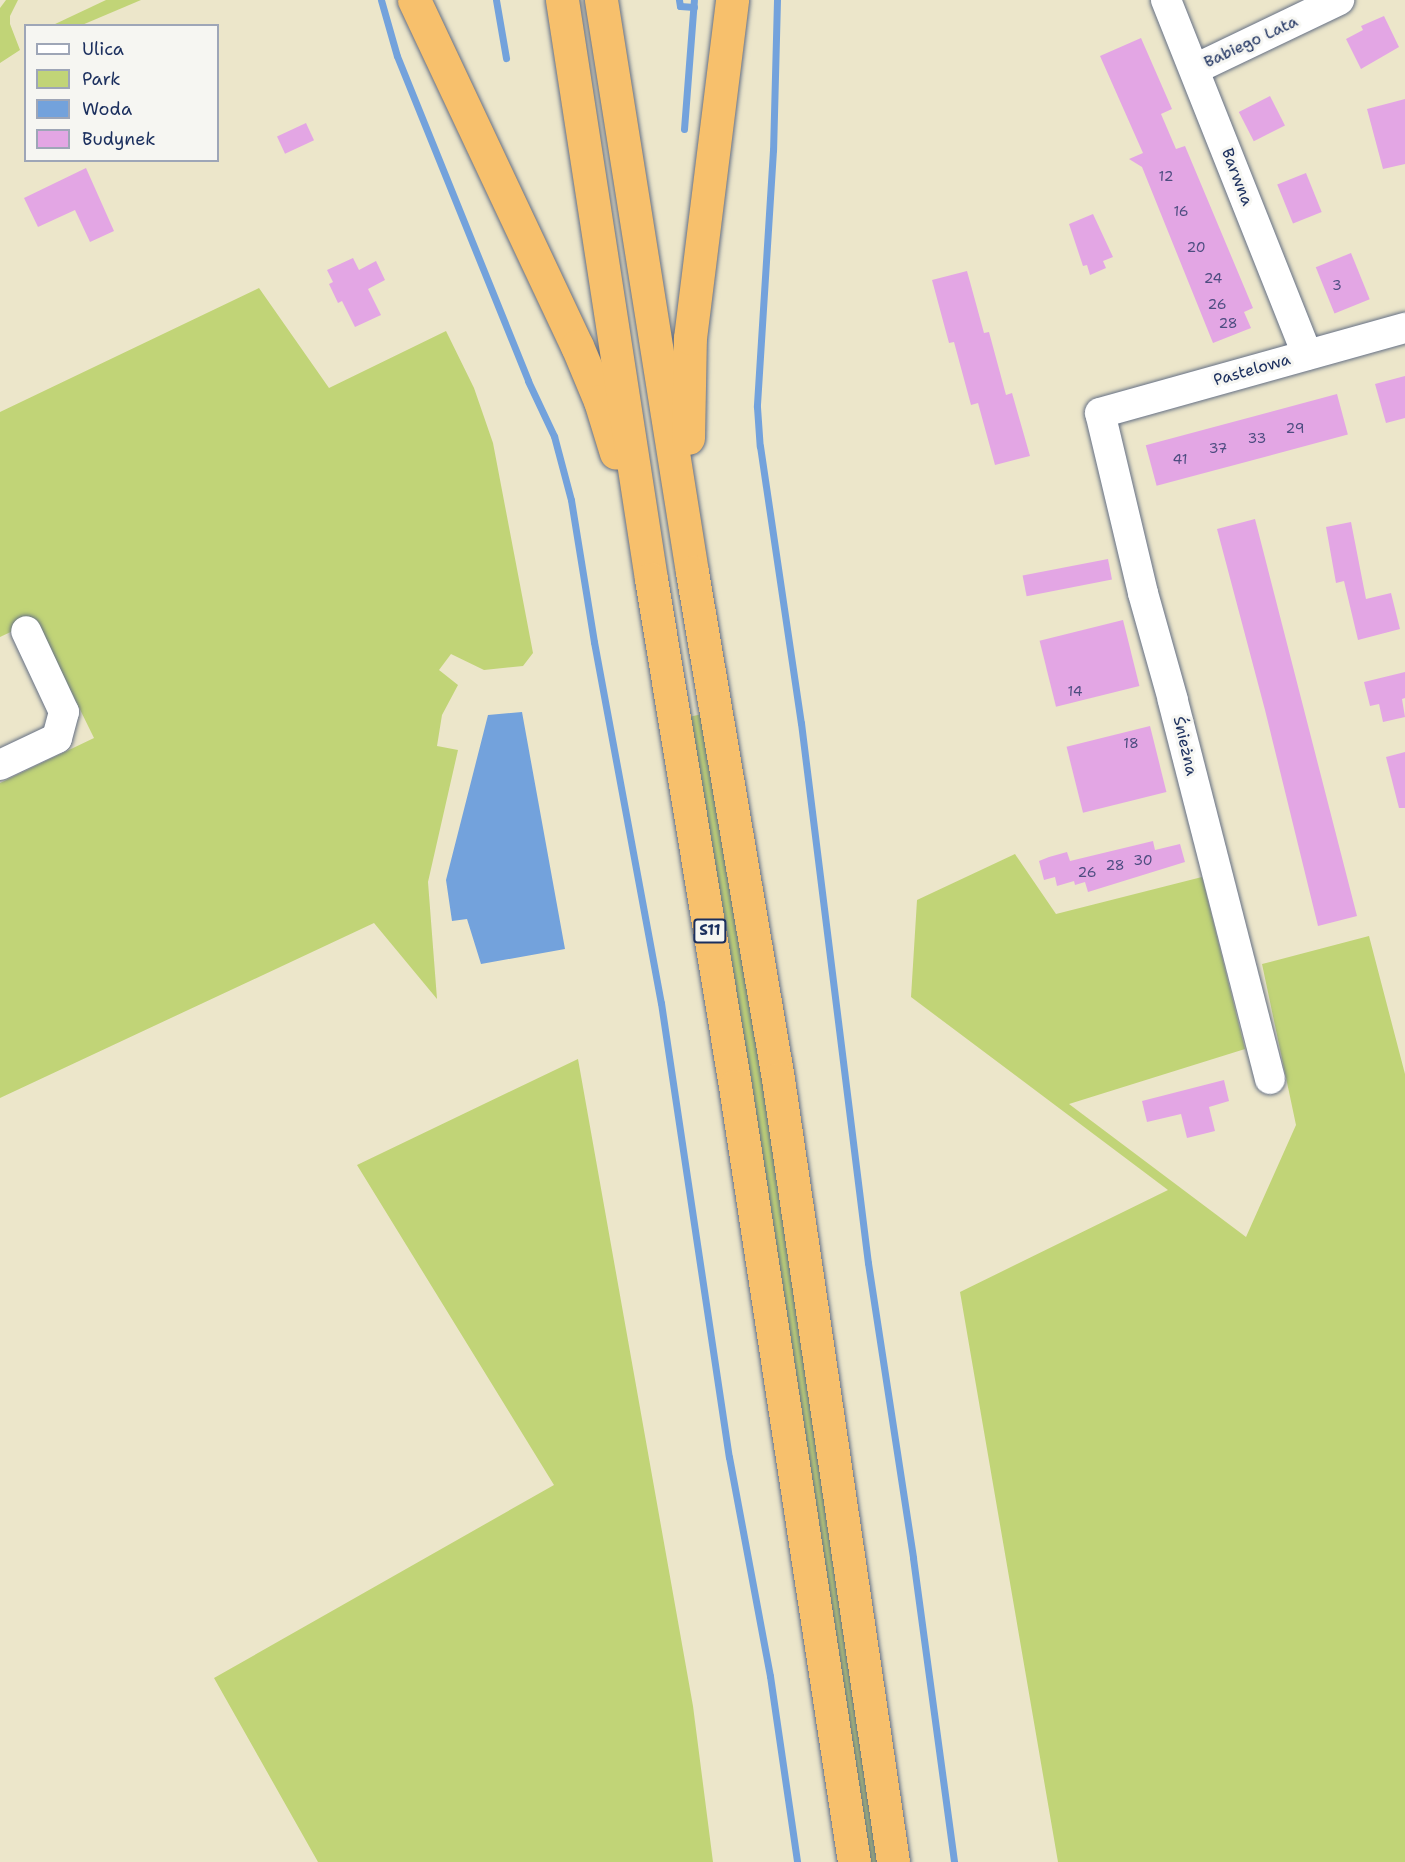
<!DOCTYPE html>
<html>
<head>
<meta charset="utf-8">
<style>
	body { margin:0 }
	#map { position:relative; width:1405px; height:1862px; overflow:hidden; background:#ece6ca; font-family:"Shantell Sans",sans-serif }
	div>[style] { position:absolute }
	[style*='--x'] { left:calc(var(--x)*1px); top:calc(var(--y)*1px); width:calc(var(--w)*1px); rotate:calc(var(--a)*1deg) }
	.green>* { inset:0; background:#c1d477 }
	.water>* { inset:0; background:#73a2dc }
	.stream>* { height:7px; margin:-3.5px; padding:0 3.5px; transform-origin:3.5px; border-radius:3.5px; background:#73a2dc }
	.building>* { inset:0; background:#e3a6e4; transform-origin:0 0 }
	.roads { filter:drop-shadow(0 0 2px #646f84) drop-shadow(0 0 2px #646f84) }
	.minor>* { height:30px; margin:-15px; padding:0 15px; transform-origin:15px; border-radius:15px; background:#fff }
	.highway>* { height:33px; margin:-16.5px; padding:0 16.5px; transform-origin:16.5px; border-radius:16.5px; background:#f7c06c }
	span { translate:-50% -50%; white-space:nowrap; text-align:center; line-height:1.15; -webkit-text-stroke:6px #f6f6f2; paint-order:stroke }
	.number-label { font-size:14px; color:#4d4d80 }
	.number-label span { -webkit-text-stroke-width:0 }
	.shield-label span { padding:2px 4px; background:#f6f6f2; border:2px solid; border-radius:4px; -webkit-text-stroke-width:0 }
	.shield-label { font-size:15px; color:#1b2f5e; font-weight:700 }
	.street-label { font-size:16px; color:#1b2f5e }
	.legend { position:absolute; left:24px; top:24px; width:195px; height:138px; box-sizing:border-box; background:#f6f6f2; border:2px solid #9ea6b7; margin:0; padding:8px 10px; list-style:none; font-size:18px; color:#1b2f5e }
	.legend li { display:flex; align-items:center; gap:12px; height:30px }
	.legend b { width:30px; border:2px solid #9ea6b7 }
</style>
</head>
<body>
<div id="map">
	<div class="green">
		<div style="clip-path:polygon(6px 0,18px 0,10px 16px,10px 24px,20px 50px,0 63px,0 8px)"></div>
		<div style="clip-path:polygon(106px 0,141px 0,82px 25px,53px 25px)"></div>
		<div style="clip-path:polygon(259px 288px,329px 388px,446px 331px,474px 388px,493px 443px,533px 653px,523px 666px,484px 670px,451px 654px,439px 670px,458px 685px,442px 715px,437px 746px,458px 750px,428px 882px,437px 999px,374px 923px,0 1098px,0 783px,94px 738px,36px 620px,0 637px,0 412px)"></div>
		<div style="clip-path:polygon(702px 714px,762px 1080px,881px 1862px,867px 1862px,689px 717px)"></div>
		<div style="clip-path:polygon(1015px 854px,1056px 914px,1202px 877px,1245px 1049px,1069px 1104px,1246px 1237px,1296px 1125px,1262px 964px,1369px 936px,1405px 1074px,1405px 1862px,1058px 1862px,960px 1292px,1168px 1190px,911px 997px,917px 900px)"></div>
		<div style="clip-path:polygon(578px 1059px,693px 1706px,713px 1862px,318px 1862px,214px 1678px,554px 1485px,357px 1165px)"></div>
	</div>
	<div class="water">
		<div style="clip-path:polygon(522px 712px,565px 949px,481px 964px,467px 919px,452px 921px,446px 880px,488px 715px)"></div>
	</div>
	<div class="stream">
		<div style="--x:381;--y:0;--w:58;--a:74.1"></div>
		<div style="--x:397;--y:56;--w:350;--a:68"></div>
		<div style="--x:528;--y:381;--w:61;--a:64.7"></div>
		<div style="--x:554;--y:436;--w:66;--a:75.1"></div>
		<div style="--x:571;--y:500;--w:144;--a:80.8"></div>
		<div style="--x:594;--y:642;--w:367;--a:79.5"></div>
		<div style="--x:661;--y:1003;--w:459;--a:81.5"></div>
		<div style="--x:729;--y:1457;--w:223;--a:79.4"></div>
		<div style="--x:770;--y:1676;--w:188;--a:81.7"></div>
		<div style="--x:496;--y:0;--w:59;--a:80.2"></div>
		<div style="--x:679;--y:0;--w:6;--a:81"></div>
		<div style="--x:680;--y:6;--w:14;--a:4"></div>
		<div style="--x:777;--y:0;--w:150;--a:91.5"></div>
		<div style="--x:773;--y:150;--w:257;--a:93.6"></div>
		<div style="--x:757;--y:407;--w:39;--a:86"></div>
		<div style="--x:760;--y:446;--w:280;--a:81.6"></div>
		<div style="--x:801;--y:723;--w:544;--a:82.93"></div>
		<div style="--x:868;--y:1263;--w:298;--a:81.3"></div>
		<div style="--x:913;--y:1558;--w:307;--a:82.3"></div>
		<div style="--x:684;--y:129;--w:129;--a:-85.6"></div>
	</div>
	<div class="building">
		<div style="clip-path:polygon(1384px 16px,1399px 47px,1361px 69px,1346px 39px,1363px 30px,1361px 26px)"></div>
		<div style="clip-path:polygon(1141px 38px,1172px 109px,1161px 114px,1176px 149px,1185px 146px,1253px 308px,1244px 312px,1251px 328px,1213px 343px,1142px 167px,1129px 159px,1143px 153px,1100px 56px)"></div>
		<div style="left:1270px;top:96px;width:33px;height:35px;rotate:63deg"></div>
		<div style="clip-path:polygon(1405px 99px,1405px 164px,1383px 169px,1367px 109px)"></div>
		<div style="left:306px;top:123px;width:19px;height:32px;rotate:65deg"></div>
		<div style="clip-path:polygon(86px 168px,114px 231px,90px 242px,75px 210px,38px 227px,24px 198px)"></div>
		<div style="left:1306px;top:173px;width:42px;height:31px;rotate:68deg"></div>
		<div style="clip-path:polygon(1093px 214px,1113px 257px,1103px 261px,1106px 268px,1090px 275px,1087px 265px,1083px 266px,1069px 224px)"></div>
		<div style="left:1351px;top:253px;width:50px;height:38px;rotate:68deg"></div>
		<div style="clip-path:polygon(353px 258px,359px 270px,376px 261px,385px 280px,368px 289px,381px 315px,355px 327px,342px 301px,338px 303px,329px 284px,333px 282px,327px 270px)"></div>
		<div style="clip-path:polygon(967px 271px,984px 333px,989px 332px,1006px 395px,1012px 393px,1030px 456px,995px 465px,978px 403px,971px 405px,954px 342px,949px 343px,932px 280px)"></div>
		<div style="clip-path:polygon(1405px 376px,1405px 418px,1386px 423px,1375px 384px)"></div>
		<div style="left:1337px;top:394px;width:42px;height:198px;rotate:75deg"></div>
		<div style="clip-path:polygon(1255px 519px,1357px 916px,1318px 926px,1265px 710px,1217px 529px)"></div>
		<div style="clip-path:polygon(1351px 522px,1366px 599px,1391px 593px,1400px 629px,1358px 640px,1344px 581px,1336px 583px,1326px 527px)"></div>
		<div style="left:1108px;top:559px;width:21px;height:87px;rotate:79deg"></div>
		<div style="left:1123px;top:620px;width:68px;height:86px;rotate:76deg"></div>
		<div style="clip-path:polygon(1405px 672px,1405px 698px,1402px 699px,1405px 717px,1383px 722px,1379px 704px,1370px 706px,1364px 682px)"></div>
		<div style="left:1150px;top:726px;width:68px;height:86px;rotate:76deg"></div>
		<div style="clip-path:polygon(1405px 752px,1405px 808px,1399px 808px,1386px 757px)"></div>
		<div style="clip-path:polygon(1153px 841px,1155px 850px,1180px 844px,1185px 862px,1088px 892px,1085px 882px,1075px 885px,1074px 881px,1057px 886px,1055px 877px,1044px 880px,1039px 861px,1049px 857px,1067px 852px,1070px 861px)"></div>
		<div style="clip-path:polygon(1224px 1080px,1229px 1101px,1209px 1107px,1215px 1131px,1187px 1138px,1181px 1114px,1147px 1122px,1142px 1101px)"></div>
	</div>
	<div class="roads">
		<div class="minor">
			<div style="--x:1166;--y:0;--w:382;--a:68.3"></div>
			<div style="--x:1195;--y:69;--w:160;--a:-25.6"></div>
			<div style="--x:0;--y:765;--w:63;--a:-25.3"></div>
			<div style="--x:57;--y:738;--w:27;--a:-75"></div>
			<div style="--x:64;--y:712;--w:89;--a:-115.1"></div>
			<div style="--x:1270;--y:1079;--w:391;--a:-104.4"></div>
			<div style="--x:1173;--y:700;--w:111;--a:-105.7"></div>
			<div style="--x:1143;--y:593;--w:185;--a:-103.4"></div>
			<div style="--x:1100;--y:413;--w:317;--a:-15.6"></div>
		</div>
		<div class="highway">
			<div style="--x:414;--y:0;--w:382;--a:64.8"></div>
			<div style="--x:577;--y:346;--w:60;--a:67.3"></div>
			<div style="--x:600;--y:401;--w:54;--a:72.9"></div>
			<div style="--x:562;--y:0;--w:586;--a:81.26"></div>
			<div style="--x:651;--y:579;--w:514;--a:80.59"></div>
			<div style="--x:735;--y:1086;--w:785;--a:81.28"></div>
			<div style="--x:601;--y:0;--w:579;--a:80.96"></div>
			<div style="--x:692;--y:572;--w:514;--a:80.37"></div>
			<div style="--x:778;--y:1079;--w:791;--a:81.64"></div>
			<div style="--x:688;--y:438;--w:100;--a:-88.9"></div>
			<div style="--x:690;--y:338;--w:341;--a:-82.9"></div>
		</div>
	</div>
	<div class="number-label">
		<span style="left:1166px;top:176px">12</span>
		<span style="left:1181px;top:211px">16</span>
		<span style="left:1196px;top:247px">20</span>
		<span style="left:1213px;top:278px">24</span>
		<span style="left:1337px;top:285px">3</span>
		<span style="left:1217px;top:304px">26</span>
		<span style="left:1228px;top:323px">28</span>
		<span style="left:1295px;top:428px">29</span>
		<span style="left:1257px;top:438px">33</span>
		<span style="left:1218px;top:448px">37</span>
		<span style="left:1180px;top:459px">41</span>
		<span style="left:1075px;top:691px">14</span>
		<span style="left:1131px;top:743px">18</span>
		<span style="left:1143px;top:860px">30</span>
		<span style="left:1115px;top:865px">28</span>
		<span style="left:1087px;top:872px">26</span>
	</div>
	<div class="shield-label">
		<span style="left:710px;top:931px">S11</span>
	</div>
	<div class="street-label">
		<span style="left:1251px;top:42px;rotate:-25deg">Babiego Lata</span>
		<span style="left:1237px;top:177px;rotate:69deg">Barwna</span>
		<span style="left:1252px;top:370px;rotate:-16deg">Pastelowa</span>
		<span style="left:1185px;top:746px;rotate:77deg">Śnieżna</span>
	</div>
	<ul class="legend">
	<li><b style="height:8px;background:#fff"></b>Ulica</li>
	<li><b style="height:16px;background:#c1d477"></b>Park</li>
	<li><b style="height:16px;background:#73a2dc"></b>Woda</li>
	<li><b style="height:16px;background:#e3a6e4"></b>Budynek</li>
	</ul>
</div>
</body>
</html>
